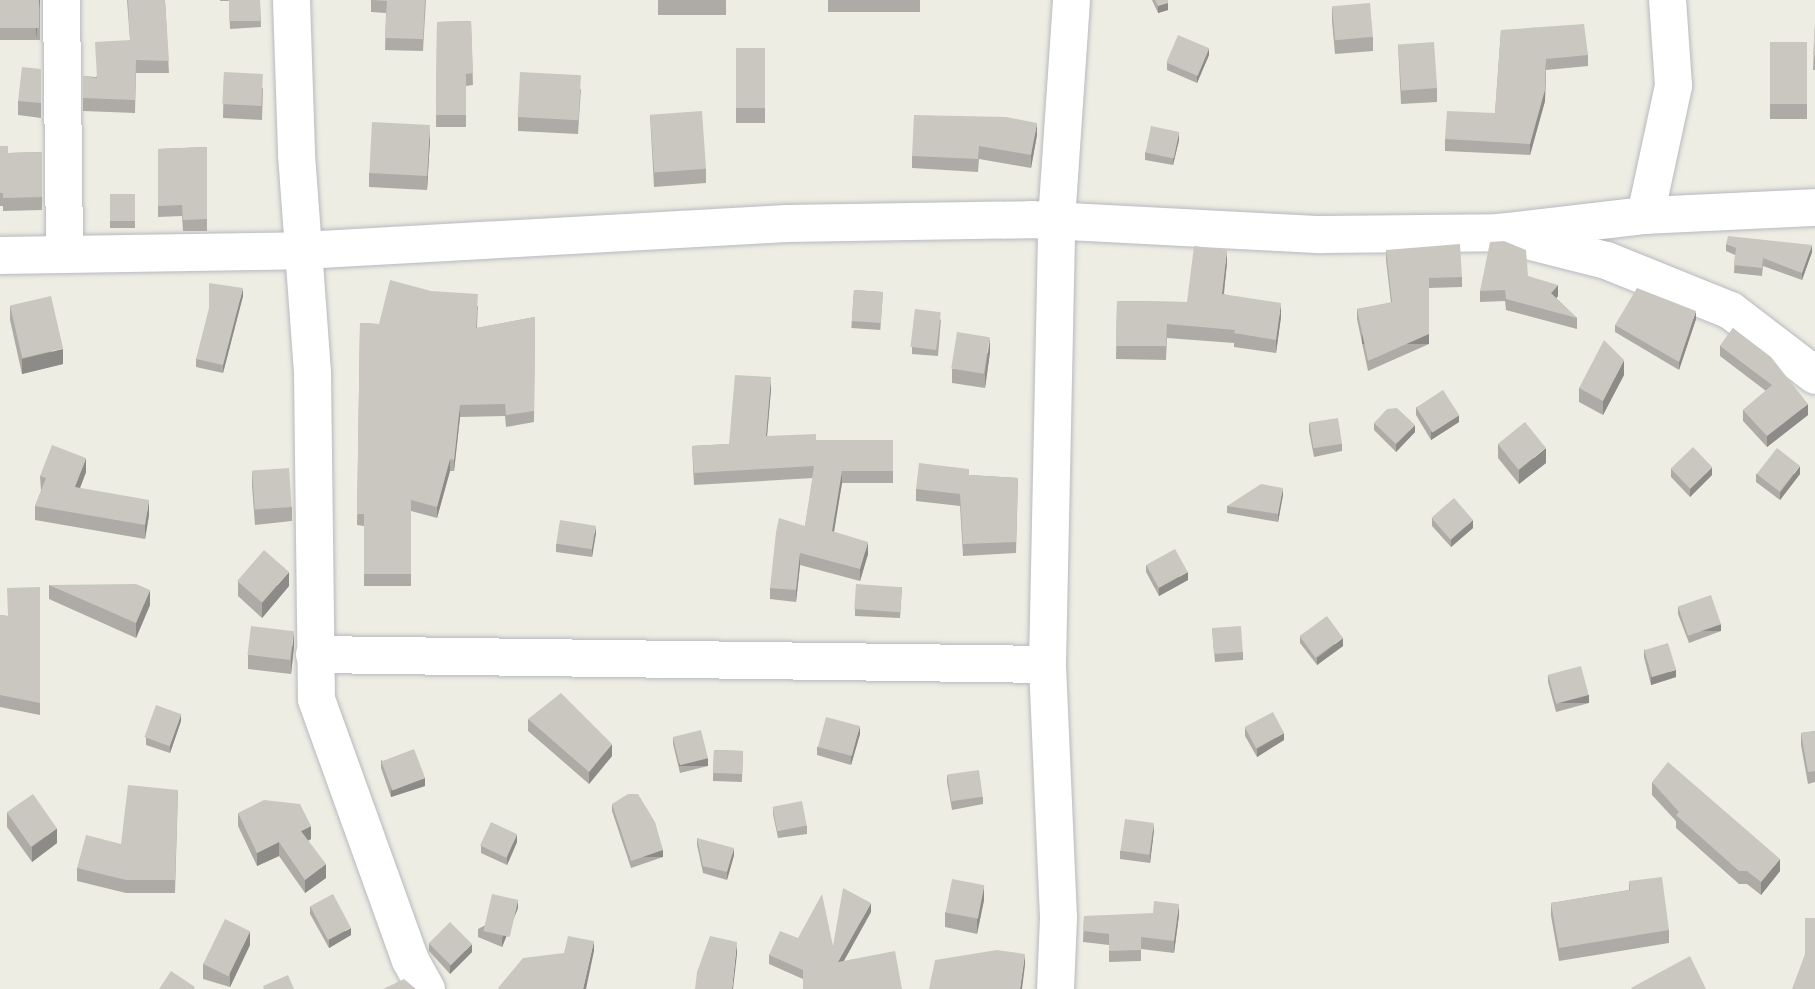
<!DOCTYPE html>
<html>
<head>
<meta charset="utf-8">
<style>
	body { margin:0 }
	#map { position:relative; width:1815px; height:989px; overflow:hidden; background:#eeede4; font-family:Barlow,sans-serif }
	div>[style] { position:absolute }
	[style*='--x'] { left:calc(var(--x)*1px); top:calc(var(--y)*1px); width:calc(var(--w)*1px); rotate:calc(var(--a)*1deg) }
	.roads { filter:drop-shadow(0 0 2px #b7b9be) drop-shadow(0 0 2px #b7b9be) }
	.minor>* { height:37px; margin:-18.5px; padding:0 18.5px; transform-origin:18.5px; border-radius:18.5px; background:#fff }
	.wall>* { inset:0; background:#aeaba6; transform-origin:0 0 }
	.shaded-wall>* { inset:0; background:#8d8b87; transform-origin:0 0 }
	.building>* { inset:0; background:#cac7c1; transform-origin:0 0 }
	span { translate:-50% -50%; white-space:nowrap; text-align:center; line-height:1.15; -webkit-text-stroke:5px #fff; paint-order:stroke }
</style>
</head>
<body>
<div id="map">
	<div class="roads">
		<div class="minor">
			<div style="--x:61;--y:0;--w:254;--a:89.3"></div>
			<div style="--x:291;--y:0;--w:154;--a:88.1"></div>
			<div style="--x:296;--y:154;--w:220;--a:85.8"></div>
			<div style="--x:312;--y:373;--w:326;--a:89.3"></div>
			<div style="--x:316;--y:699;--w:277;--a:70.2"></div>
			<div style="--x:410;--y:960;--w:33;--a:61"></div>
			<div style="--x:1645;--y:215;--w:133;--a:-77.8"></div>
			<div style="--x:1673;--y:85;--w:85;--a:-94"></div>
			<div style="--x:1519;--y:238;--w:90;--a:14.2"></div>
			<div style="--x:1606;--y:260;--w:134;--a:22"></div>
			<div style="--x:1730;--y:310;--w:107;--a:37.4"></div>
			<div style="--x:0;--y:255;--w:302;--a:-0.9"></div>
			<div style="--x:302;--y:250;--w:485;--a:-3.2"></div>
			<div style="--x:786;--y:223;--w:244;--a:-0.9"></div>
			<div style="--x:1030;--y:219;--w:291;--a:3"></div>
			<div style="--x:1321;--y:234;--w:177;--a:-0.6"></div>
			<div style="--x:1498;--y:232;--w:148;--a:-6.6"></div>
			<div style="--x:1645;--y:215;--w:170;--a:-2.7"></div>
			<div style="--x:314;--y:654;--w:733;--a:0.78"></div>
			<div style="--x:1055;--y:989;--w:72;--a:-87.6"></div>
			<div style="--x:1058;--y:917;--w:253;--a:-92.5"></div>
			<div style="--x:1047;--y:664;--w:444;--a:-88.8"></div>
			<div style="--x:1056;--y:220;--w:221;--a:-86.1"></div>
		</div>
	</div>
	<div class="wall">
		<div style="left:0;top:0;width:40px;height:40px"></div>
		<div style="clip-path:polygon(127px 0,165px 0,169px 73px,136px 73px,135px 113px,83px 111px,83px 76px,96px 77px,130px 40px)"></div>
		<div style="clip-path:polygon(220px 0,260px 0,261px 27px,230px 29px,229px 1px,220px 1px)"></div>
		<div style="clip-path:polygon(371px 0,426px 0,423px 51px,385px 50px,386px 13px,371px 12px)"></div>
		<div style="left:658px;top:0;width:68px;height:15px"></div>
		<div style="left:828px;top:0;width:92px;height:12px"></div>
		<div style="clip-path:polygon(1152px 0,1168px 0,1168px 10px,1158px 13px)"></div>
		<div style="clip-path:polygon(1332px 7px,1373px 37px,1373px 51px,1335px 54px,1332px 21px)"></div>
		<div style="clip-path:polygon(471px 21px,473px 85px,466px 86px,466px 127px,436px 127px,437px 22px)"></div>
		<div style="clip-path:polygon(1815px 25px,1815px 70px,1813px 70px)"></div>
		<div style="clip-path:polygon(1501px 30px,1588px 55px,1588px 66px,1546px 70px,1545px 101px,1530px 155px,1445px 151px,1445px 139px,1495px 113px)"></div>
		<div style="left:1770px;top:42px;width:37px;height:77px"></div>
		<div style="clip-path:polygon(1398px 44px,1437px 88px,1437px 102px,1401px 104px)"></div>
		<div style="left:736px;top:48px;width:29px;height:75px"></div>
		<div style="clip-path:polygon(1209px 55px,1197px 83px,1167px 70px,1167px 63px)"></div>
		<div style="clip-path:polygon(41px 69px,41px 118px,18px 115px,18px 101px)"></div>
		<div style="clip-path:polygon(224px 72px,263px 88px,262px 120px,223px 118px)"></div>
		<div style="clip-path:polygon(581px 89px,578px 134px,518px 131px,518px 117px)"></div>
		<div style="clip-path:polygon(650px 115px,706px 169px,706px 183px,654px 187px)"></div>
		<div style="clip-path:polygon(1037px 135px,1031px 168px,979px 159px,978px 172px,912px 168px,912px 156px)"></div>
		<div style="clip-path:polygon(430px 139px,427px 190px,369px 187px,369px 173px)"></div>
		<div style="clip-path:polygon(1179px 140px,1173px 165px,1145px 160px,1145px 152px)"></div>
		<div style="clip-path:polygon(0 146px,8px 153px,42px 152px,42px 210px,3px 211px,3px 206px,0 206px)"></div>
		<div style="clip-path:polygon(207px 147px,207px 231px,183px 231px,182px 216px,158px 217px,158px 149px)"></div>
		<div style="left:110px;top:194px;width:25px;height:34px"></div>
		<div style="clip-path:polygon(1726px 244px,1812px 252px,1802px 280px,1763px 266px,1762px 276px,1734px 273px,1735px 255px,1726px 251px)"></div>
		<div style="clip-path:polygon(1386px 250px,1462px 277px,1462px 287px,1429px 288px,1429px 344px,1368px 371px,1357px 319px,1357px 309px,1391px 303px,1386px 260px)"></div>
		<div style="clip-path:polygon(1227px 263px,1224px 294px,1281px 317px,1276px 353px,1234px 347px,1234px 343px,1167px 338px,1166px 360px,1116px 359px,1117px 301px,1187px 302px)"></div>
		<div style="clip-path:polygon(1528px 276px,1558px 296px,1556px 298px,1577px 318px,1577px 329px,1506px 310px,1505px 301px,1480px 302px,1480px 291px)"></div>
		<div style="left:854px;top:290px;width:29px;height:38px;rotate:4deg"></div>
		<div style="clip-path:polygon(243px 296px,223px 373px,196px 367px,196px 359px)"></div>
		<div style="clip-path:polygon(10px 306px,63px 364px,22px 374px,10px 320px)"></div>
		<div style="clip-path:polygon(478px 306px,477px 328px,535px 317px,534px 422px,506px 427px,505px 416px,460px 417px,454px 471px,450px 471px,437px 518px,411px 511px,411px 586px,364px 586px,364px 526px,357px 525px,360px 323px,379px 324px)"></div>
		<div style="clip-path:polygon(941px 319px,938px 356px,912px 354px,912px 347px)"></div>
		<div style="clip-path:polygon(1696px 319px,1679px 370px,1615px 332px,1615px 325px)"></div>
		<div style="clip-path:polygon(1733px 328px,1808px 415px,1767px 447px,1743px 421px,1743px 410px,1766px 391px,1720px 356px,1720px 346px)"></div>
		<div style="clip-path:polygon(990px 352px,985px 388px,952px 383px,952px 369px)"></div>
		<div style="clip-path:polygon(1624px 375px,1603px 415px,1579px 402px,1579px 388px)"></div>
		<div style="clip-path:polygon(771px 389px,767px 436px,816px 440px,893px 440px,893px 483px,842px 483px,834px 532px,868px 554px,860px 581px,800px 565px,796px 602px,770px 599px,770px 588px,805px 526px,813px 478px,694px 485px,692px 446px,729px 444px)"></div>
		<div style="clip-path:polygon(1416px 407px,1459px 422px,1431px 440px,1416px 415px)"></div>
		<div style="clip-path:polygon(1309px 423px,1342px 444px,1342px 451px,1314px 457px,1309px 431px)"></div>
		<div style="clip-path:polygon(1374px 423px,1415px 432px,1396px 452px,1374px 430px)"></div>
		<div style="clip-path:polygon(1498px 444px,1546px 463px,1519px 484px,1498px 458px)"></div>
		<div style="clip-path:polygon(1671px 469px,1712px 475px,1690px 497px,1671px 477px)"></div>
		<div style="clip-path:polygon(86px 472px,80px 488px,149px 515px,145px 539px,35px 520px,35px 506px,41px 491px,40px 476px)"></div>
		<div style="clip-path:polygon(252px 472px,292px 507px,292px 521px,255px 525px,252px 486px)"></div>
		<div style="clip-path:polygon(1756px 474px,1800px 474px,1780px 500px,1756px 482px)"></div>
		<div style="clip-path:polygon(969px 475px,1018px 478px,1016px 553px,963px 556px,960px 506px,916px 501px,916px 489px)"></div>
		<div style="clip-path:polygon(1283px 495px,1278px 522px,1227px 513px,1227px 506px)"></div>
		<div style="clip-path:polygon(1432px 518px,1473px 528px,1451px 547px,1432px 526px)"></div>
		<div style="clip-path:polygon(596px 533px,592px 557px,556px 552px,556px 544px)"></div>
		<div style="clip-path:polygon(1146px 565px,1188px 580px,1159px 596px,1146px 572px)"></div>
		<div style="clip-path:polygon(238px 582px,289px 586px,262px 618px,238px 596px)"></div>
		<div style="clip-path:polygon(49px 585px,150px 605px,136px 638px,49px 599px)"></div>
		<div style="clip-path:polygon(40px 587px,40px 715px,0 707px,0 615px,8px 616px)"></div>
		<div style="clip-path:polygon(902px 587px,900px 618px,855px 616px,855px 609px)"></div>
		<div style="clip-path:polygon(1678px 607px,1721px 631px,1689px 643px,1678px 614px)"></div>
		<div style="clip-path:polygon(1212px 628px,1243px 652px,1243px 660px,1215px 662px)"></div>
		<div style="clip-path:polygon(1300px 636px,1343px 646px,1317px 665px,1300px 643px)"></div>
		<div style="clip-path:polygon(294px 646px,291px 674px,248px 669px,248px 655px)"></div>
		<div style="clip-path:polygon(1644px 649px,1676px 677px,1651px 685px,1644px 657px)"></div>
		<div style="clip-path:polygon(1548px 675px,1589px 703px,1556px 712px,1548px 682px)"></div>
		<div style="clip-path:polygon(528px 719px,612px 756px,589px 784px,528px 731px)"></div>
		<div style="clip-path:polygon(181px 721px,170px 753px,146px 745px,146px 737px)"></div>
		<div style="clip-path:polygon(1245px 728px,1284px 740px,1257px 757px,1245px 736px)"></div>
		<div style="clip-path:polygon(1815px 731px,1815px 782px,1808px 784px,1801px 745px,1801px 733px)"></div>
		<div style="clip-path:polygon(860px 734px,851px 765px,817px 755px,817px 747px)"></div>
		<div style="clip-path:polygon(673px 737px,708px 766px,680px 773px,673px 744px)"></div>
		<div style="left:714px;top:750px;width:29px;height:31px;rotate:2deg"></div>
		<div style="clip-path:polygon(381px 760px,425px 786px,391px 797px,381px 768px)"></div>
		<div style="clip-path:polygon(947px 775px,983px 797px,983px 804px,952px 810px,947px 782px)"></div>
		<div style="clip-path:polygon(1652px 782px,1780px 871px,1761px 895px,1747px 884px,1739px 884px,1676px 828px,1676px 821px,1652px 795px)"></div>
		<div style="clip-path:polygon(178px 790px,175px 893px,126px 893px,77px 881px,77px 868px,121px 844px)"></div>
		<div style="clip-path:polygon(612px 804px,663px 857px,631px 868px,612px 811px)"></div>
		<div style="clip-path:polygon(773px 807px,807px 826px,807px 834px,778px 838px,773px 814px)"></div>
		<div style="clip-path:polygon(7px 812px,57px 843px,32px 862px,7px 827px)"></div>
		<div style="clip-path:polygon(238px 813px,311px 839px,308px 841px,326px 878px,305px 893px,279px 856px,257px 866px,238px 826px)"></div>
		<div style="clip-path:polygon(1154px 830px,1150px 863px,1120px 859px,1120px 851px)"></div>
		<div style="clip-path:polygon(697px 838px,734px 855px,727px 880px,703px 873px,697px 845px)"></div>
		<div style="clip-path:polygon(517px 842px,507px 865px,481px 853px,481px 846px)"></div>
		<div style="clip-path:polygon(1629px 881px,1669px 930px,1669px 943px,1559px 961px,1551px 916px,1551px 903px,1629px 890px)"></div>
		<div style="clip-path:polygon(984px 900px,977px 934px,945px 927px,945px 912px)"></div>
		<div style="clip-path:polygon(310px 906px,351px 935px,329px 948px,310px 914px)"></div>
		<div style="clip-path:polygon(518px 908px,502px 947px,478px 937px,478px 929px)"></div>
		<div style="clip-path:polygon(871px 912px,844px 961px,803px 979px,769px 964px,769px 955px,798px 938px,833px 946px)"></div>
		<div style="clip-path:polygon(1179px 915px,1174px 953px,1141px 949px,1141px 961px,1109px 962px,1109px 945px,1083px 942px,1084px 916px)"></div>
		<div style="clip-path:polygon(429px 943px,472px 952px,450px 974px,429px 951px)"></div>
		<div style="clip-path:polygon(250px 945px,230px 987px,203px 979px,203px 964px)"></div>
	</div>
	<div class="shaded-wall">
		<div style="clip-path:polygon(39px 0,40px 0,36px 40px,36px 28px)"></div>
		<div style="clip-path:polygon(1168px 3px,1168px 10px,1158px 13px,1158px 6px)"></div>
		<div style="clip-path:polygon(1209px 48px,1209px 55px,1197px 83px,1197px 76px)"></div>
		<div style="clip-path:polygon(1546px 59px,1545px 101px,1530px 155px,1530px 144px)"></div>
		<div style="clip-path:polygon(1037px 123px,1037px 135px,1031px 168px,1031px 155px)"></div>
		<div style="clip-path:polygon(430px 125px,430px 139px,427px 190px,427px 176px)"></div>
		<div style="clip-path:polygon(1179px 132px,1179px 140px,1173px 165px,1173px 158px)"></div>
		<div style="clip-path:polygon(1812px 245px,1812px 252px,1802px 280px,1802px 273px)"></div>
		<div style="clip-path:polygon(1227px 250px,1227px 263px,1222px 308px,1222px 294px)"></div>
		<div style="clip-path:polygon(1558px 285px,1558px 296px,1551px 305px,1551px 293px)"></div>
		<div style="clip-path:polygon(243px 288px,243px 296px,223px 373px,223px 365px)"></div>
		<div style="clip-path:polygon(1281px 303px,1281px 317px,1276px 353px,1276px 340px)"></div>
		<div style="clip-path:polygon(1696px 311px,1696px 319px,1679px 370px,1679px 362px)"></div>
		<div style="left:1429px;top:334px;width:10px;height:67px;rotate:90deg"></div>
		<div style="clip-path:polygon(990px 337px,990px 352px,985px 388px,985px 374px)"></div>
		<div style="clip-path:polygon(63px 349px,63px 364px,22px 374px,22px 359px)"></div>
		<div style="clip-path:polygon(1624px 360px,1624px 375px,1603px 415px,1603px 401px)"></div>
		<div style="clip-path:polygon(771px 377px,771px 389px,766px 448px,766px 436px)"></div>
		<div style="clip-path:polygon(1808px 404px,1808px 415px,1767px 447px,1767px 436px)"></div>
		<div style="clip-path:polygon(460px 405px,460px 417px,454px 471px,454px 460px)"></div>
		<div style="clip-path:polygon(1459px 415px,1459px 422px,1431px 440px,1431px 432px)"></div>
		<div style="clip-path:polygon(1415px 425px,1415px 432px,1396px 452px,1396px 444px)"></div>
		<div style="clip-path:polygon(1546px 448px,1546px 463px,1519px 484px,1519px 470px)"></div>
		<div style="clip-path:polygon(86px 458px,86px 472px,75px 501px,75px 487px)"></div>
		<div style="clip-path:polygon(450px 459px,450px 471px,437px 518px,437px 507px)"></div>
		<div style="clip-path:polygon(1800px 466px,1800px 474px,1780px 500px,1780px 493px)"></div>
		<div style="clip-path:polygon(1712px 467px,1712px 475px,1690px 497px,1690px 489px)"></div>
		<div style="clip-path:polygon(842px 471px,842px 483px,832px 543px,832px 531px)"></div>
		<div style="clip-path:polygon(1283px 488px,1283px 495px,1278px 522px,1278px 514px)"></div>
		<div style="clip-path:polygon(149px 500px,149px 515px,145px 539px,145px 525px)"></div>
		<div style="clip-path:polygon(1473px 520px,1473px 528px,1451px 547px,1451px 540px)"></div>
		<div style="clip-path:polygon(596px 526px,596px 533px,592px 557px,592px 550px)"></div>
		<div style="clip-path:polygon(868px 542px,868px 554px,860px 581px,860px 569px)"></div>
		<div style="clip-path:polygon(800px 553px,800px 565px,796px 602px,796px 590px)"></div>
		<div style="clip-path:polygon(289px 572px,289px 586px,262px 618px,262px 603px)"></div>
		<div style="clip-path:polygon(1188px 572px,1188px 580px,1159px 596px,1159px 588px)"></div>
		<div style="clip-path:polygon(150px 590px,150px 605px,136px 638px,136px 623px)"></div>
		<div style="left:1721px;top:624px;width:7px;height:34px;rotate:90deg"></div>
		<div style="clip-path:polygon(294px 631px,294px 646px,291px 674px,291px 659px)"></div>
		<div style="clip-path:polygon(1343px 638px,1343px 646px,1317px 665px,1317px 658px)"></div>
		<div style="clip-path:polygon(1676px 670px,1676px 677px,1651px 685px,1651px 677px)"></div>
		<div style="left:1589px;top:695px;width:8px;height:34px;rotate:90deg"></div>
		<div style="clip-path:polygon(181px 714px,181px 721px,170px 753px,170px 745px)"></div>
		<div style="clip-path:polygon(860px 726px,860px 734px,851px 765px,851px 757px)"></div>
		<div style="clip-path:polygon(1284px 733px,1284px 740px,1257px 757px,1257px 749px)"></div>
		<div style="clip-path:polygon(612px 744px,612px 756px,589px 784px,589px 772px)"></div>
		<div style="left:708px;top:758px;width:8px;height:29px;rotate:90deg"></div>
		<div style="clip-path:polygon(425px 778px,425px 786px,391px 797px,391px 790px)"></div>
		<div style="clip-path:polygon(1154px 823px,1154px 830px,1150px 863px,1150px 856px)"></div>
		<div style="clip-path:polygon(311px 826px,311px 839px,301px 844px,301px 831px)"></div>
		<div style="clip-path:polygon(57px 828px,57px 843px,32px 862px,32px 847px)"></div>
		<div style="clip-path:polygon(517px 834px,517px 842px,507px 865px,507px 857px)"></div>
		<div style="clip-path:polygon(279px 842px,279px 856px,257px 866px,257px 853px)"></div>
		<div style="clip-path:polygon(734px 848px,734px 855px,727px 880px,727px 872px)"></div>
		<div style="left:663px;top:850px;width:7px;height:34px;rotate:90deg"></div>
		<div style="clip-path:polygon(1780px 859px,1780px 871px,1761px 895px,1761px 882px)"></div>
		<div style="clip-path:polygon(326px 864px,326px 878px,305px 893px,305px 880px)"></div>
		<div style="clip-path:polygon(984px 885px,984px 900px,977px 934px,977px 919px)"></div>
		<div style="clip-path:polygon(518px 900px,518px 908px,502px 947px,502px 939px)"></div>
		<div style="clip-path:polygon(871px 903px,871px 912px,838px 971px,838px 962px)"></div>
		<div style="clip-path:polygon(1179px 904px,1179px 915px,1174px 953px,1174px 941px)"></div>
		<div style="clip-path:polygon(351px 928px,351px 935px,329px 948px,329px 940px)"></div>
		<div style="clip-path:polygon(250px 931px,250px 945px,230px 987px,230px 973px)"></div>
		<div style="clip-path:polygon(594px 941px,594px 951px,586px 989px,583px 989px)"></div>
		<div style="clip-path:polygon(737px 942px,737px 954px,733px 989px,732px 989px)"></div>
		<div style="clip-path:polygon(472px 944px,472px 952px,450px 974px,450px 966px)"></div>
		<div style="clip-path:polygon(1025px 954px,1025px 965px,1022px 989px,1020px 989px)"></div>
	</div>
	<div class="building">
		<div style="left:0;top:0;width:39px;height:28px"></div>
		<div style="clip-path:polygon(128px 0,165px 0,169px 61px,136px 60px,135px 100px,83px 98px,83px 76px,97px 78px,95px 42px,130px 40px)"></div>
		<div style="left:229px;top:0;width:31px;height:21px"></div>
		<div style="clip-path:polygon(372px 0,425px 0,423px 39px,385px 38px,387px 1px)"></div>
		<div style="clip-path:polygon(1155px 0,1168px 0,1168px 3px,1158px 6px)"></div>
		<div style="left:1370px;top:3px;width:34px;height:38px;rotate:85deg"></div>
		<div style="clip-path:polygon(471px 21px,473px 73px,466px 74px,466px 115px,436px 115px,437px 22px)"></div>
		<div style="clip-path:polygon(1584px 24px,1588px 55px,1546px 59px,1545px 90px,1530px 144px,1445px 139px,1447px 111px,1495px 113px,1501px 30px)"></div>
		<div style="clip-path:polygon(1815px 25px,1815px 55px,1813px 55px)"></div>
		<div style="left:1178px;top:35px;width:34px;height:30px;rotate:23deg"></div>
		<div style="left:1434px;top:42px;width:46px;height:36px;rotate:86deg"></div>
		<div style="left:1770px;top:42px;width:37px;height:62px"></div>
		<div style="left:736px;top:48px;width:29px;height:60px"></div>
		<div style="clip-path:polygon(22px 67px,41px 69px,41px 103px,18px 101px)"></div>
		<div style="left:224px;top:72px;width:39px;height:32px;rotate:3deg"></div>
		<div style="left:520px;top:72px;width:61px;height:45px;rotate:3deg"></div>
		<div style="left:702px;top:111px;width:58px;height:52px;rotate:86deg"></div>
		<div style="clip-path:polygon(914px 115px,1006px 117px,1037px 123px,1031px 155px,979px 146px,978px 159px,912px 156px)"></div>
		<div style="left:372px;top:122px;width:58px;height:51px;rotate:3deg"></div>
		<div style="left:1151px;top:126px;width:29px;height:27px;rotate:12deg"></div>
		<div style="clip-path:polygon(0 146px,8px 146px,8px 153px,42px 152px,42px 197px,3px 198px,3px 193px,0 193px)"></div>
		<div style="clip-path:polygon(207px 147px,207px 219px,183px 220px,182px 205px,158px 206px,158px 149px)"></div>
		<div style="left:110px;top:194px;width:25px;height:27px"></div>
		<div style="clip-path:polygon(1728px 236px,1812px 245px,1802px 273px,1763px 258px,1762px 268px,1734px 265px,1736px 248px,1726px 244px)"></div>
		<div style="clip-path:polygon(1504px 241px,1526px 250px,1528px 276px,1558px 285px,1551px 293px,1577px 318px,1506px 299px,1505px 290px,1480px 291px,1490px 242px)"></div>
		<div style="clip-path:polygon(1460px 244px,1462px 277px,1429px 278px,1429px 334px,1368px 361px,1357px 309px,1392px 302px,1386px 250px)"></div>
		<div style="clip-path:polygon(1194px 246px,1227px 250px,1222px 294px,1281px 303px,1276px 340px,1234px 333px,1235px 330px,1167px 324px,1166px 346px,1116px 346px,1117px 301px,1187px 302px)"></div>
		<div style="clip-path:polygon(390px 280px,431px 291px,478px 294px,476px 328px,535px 317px,534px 411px,506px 415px,505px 404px,460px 405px,454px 460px,450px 459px,437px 507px,411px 500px,411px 574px,364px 574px,364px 514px,357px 514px,360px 323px,379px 324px)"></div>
		<div style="clip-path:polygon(209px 283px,243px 288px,223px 365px,196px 359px,209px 308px)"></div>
		<div style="clip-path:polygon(1637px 288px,1696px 311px,1679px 362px,1615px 325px)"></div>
		<div style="left:854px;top:290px;width:29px;height:31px;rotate:4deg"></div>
		<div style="left:51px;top:296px;width:54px;height:42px;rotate:77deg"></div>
		<div style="left:915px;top:309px;width:26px;height:38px;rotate:7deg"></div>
		<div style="clip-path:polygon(1733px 328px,1771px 357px,1808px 404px,1767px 436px,1743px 410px,1772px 385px,1720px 346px)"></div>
		<div style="left:957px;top:332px;width:33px;height:37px;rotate:9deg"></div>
		<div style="clip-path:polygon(1604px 340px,1624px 360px,1603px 401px,1579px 388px)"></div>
		<div style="clip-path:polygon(735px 375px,771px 377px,766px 436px,816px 434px,816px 440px,893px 440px,893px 471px,842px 471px,832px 531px,868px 542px,860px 569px,800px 553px,796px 590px,770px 588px,776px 532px,779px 518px,805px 526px,814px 466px,694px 473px,692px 446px,729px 444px)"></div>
		<div style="left:1443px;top:390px;width:30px;height:32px;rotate:57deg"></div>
		<div style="clip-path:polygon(1397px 408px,1415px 425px,1396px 444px,1374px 423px,1387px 409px)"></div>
		<div style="left:1338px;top:418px;width:26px;height:29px;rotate:81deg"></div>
		<div style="left:1525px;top:422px;width:33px;height:35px;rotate:51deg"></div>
		<div style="clip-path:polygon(52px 445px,86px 458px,75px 487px,149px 500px,145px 525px,35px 506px,46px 478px,40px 476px)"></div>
		<div style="left:1693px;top:447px;width:28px;height:31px;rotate:46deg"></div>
		<div style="left:1777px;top:448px;width:29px;height:33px;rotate:38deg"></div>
		<div style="clip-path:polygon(919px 463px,969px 469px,969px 475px,1018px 478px,1016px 542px,963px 544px,960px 494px,916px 489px)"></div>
		<div style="left:289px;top:468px;width:39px;height:37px;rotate:86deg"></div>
		<div style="clip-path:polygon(1261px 484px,1283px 488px,1278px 514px,1227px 506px)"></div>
		<div style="left:1454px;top:498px;width:29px;height:30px;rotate:49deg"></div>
		<div style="left:560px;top:520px;width:36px;height:24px;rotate:9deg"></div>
		<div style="left:1175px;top:549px;width:26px;height:33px;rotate:61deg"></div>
		<div style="left:264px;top:550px;width:33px;height:41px;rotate:41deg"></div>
		<div style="clip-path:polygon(136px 584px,150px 590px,136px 623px,49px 585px)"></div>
		<div style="left:856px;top:584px;width:46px;height:25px;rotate:4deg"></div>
		<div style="clip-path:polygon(40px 587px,40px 703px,0 695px,0 615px,8px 616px,7px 588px)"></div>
		<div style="left:1711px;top:595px;width:31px;height:35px;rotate:71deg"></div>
		<div style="left:1327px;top:616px;width:27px;height:34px;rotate:54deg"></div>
		<div style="left:251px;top:626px;width:43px;height:29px;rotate:7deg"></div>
		<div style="left:1241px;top:626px;width:26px;height:29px;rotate:86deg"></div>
		<div style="left:1668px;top:643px;width:28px;height:25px;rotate:73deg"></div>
		<div style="left:1581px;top:666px;width:30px;height:34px;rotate:75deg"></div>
		<div style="clip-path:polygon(561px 693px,612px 744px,589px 772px,528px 719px)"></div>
		<div style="left:156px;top:705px;width:27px;height:34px;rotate:20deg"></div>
		<div style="left:1273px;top:712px;width:24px;height:32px;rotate:62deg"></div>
		<div style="left:826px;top:717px;width:35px;height:31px;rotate:15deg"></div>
		<div style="left:701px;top:730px;width:29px;height:29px;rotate:76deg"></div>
		<div style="clip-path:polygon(1815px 731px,1815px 771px,1808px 772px,1801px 733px)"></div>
		<div style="left:414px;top:749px;width:31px;height:35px;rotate:69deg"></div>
		<div style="left:714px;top:750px;width:29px;height:23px;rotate:2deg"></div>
		<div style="clip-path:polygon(1668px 762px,1780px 859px,1761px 882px,1747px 871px,1739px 871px,1676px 815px,1679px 812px,1652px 782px)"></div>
		<div style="left:979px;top:770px;width:27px;height:32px;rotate:82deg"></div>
		<div style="clip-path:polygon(128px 785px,178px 790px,175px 880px,126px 880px,77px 868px,86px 835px,121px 844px)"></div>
		<div style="left:33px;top:794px;width:42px;height:32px;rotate:55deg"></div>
		<div style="clip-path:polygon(628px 794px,638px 794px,655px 822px,663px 850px,631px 861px,612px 804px)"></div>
		<div style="clip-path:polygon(264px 800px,300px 804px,311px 826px,301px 831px,326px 864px,305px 880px,279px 842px,257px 853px,238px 813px)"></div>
		<div style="left:802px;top:801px;width:25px;height:30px;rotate:79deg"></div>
		<div style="left:1125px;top:819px;width:29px;height:32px;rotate:8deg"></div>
		<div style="left:491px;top:822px;width:29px;height:26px;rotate:25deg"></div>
		<div style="clip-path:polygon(697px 838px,734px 848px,727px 872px,703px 866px)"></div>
		<div style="clip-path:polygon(1662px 877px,1669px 930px,1559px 948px,1551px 903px,1630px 890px,1629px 881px)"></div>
		<div style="left:952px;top:879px;width:33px;height:34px;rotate:11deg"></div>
		<div style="clip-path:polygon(843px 888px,871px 903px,838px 962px,895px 951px,902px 989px,803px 989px,803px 970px,769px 955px,780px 931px,798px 938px,822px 894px,833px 946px)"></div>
		<div style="left:333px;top:894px;width:38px;height:26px;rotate:62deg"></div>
		<div style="left:492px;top:894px;width:27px;height:38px;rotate:13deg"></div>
		<div style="clip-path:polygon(1154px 901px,1179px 904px,1174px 941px,1141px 937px,1141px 950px,1109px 951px,1109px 934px,1083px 931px,1084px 916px,1153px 913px)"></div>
		<div style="clip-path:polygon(1805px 918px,1815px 918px,1815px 989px,1792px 989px,1805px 954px)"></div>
		<div style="left:225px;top:919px;width:28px;height:50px;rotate:26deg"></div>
		<div style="left:450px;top:922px;width:31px;height:30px;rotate:45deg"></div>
		<div style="clip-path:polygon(568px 936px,594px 941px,583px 989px,499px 989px,498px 988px,523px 958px,564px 953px)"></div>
		<div style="clip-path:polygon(710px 936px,737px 942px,732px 989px,695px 989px,697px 972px)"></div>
		<div style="clip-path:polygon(997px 950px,1025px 954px,1020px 989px,929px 989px,935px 960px)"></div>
		<div style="clip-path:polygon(1690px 956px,1706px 989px,1632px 989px,1631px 988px)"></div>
		<div style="clip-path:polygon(171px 971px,195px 987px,194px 989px,159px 989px)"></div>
		<div style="clip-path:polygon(288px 975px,294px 989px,264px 989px,263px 986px)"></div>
		<div style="clip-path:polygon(404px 979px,416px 989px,383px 989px)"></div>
	</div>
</div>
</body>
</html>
